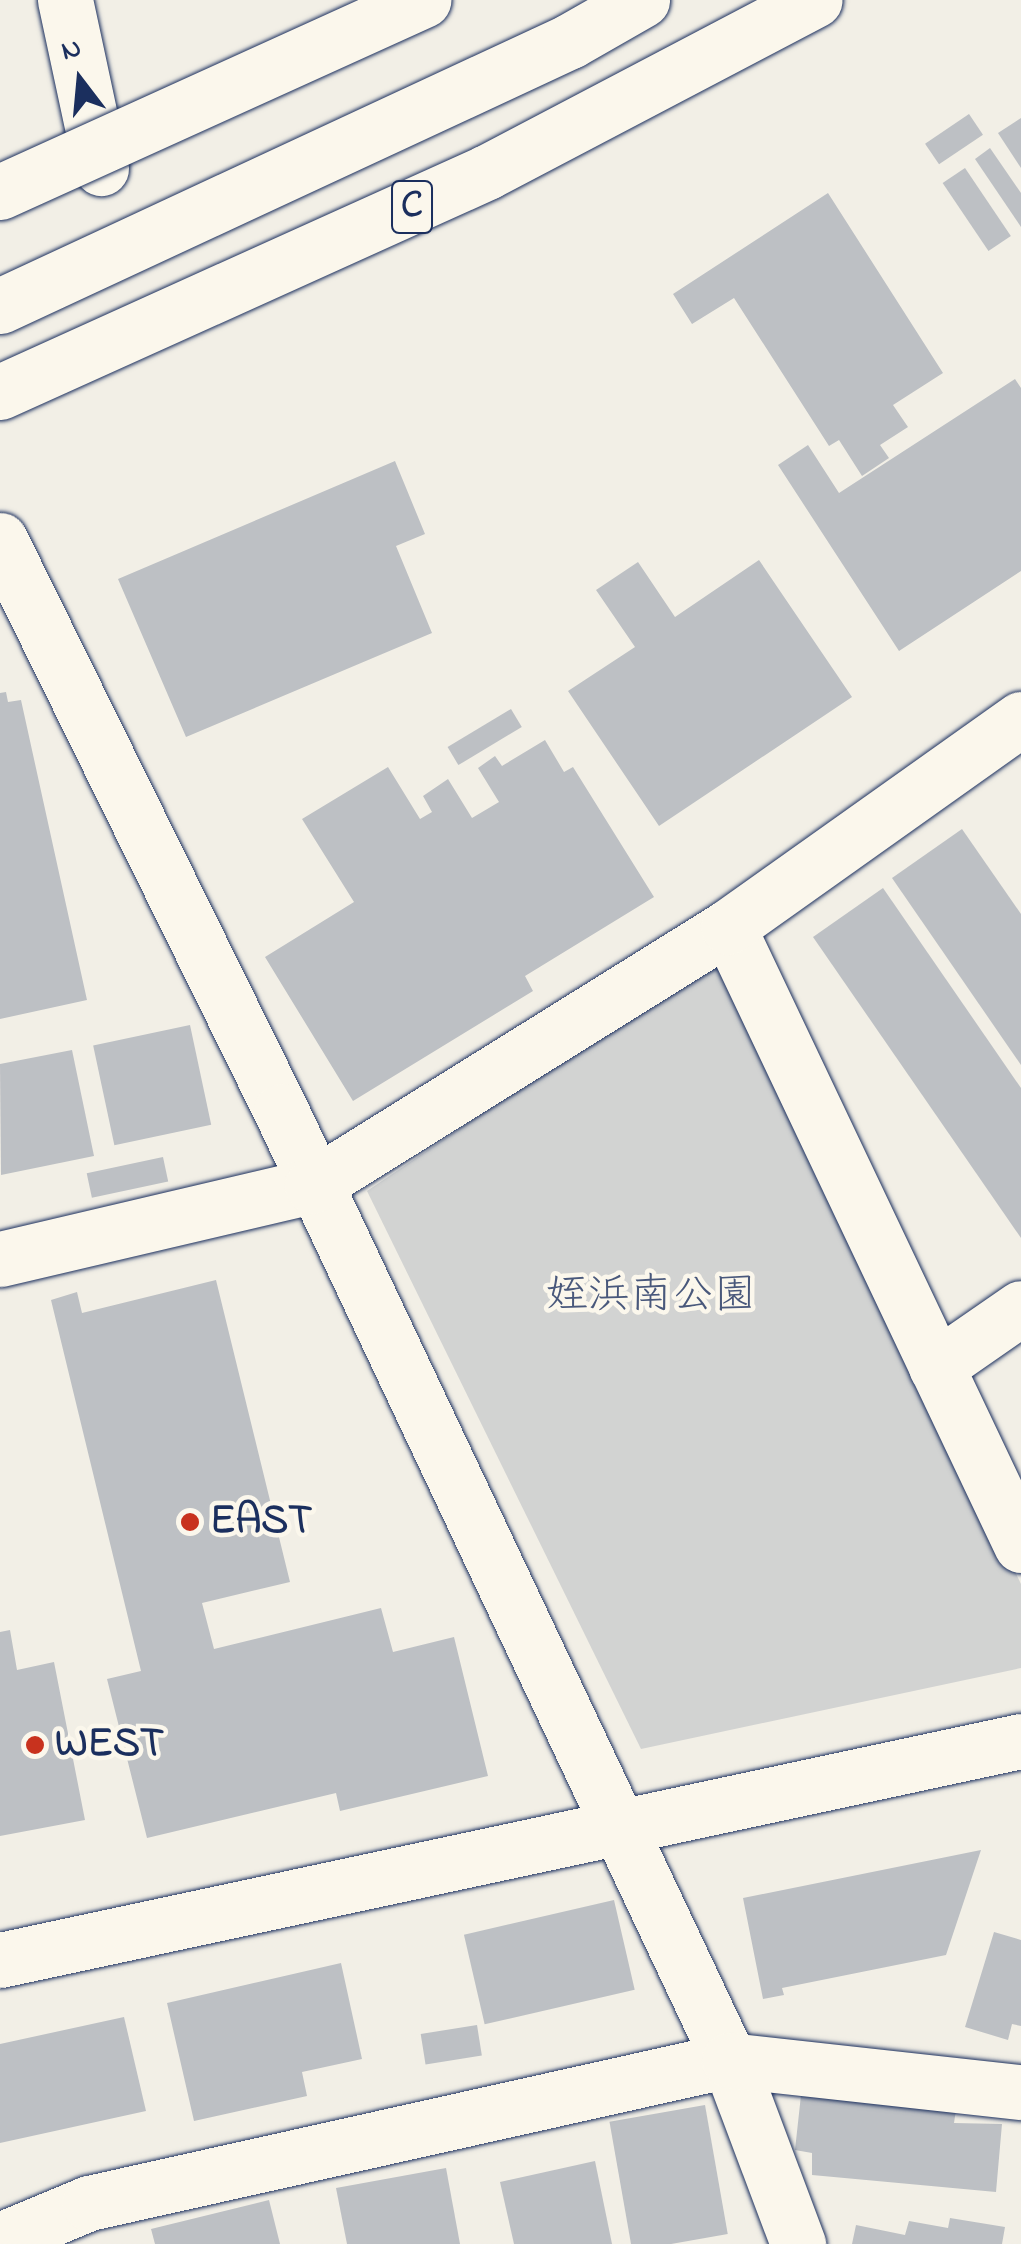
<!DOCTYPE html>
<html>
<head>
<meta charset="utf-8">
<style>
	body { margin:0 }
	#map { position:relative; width:1021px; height:2244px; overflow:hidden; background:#f2efe6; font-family:"Indie Flower","Klee One",sans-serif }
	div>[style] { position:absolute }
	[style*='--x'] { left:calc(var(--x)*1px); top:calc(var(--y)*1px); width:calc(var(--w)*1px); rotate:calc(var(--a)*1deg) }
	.green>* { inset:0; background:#d2d3d2 }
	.building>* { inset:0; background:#bdc0c4; transform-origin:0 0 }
	.roads { filter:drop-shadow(0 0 2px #1b2f5e) drop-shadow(0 0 2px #1b2f5e) }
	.street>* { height:55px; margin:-27.5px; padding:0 27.5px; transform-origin:27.5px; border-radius:27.5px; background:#fbf7ec }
	.highway>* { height:55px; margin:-27.5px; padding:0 27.5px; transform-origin:27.5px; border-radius:27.5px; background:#fbf7ec }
	.bridges { filter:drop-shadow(0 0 2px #1b2f5e) drop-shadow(0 0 2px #1b2f5e) }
	.highway-bridge>* { height:55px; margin:-27.5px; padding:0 27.5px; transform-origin:27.5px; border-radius:27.5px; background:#fbf7ec }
	.dots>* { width:28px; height:28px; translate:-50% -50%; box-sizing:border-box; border:5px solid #fbf7ec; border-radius:50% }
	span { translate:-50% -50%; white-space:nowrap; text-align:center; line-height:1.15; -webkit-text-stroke:9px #fbf7ec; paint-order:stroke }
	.shield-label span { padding:2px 8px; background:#fbf7ec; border:2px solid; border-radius:8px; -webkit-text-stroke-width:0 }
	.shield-label { font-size:40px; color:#1b2f5e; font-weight:700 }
	.park-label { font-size:42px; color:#49587b }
	.poi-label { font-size:42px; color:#1b2f5e; font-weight:700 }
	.left { translate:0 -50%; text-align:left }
	.north { position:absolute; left:30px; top:30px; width:100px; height:100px; -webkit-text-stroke:8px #fbf7ec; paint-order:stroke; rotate:344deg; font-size:28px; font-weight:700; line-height:40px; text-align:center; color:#1b2f5e }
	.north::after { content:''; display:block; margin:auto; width:35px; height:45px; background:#1b2f5e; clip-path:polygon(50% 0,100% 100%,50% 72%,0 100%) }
</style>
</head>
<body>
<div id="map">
	<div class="green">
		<div style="clip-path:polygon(717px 956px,1021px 1584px,1021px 1668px,641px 1749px,367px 1191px)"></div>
	</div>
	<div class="building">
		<div style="left:969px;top:114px;width:25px;height:53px;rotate:56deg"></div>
		<div style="clip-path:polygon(1021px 118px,1021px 168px,998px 133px)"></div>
		<div style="clip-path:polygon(990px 148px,1021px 193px,1021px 227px,975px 159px)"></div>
		<div style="left:965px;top:168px;width:82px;height:27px;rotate:56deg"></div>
		<div style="clip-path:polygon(828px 193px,943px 373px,893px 405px,908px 427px,880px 445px,889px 458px,862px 476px,839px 440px,829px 446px,734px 298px,692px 324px,673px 294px)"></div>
		<div style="clip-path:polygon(1015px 379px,1021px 388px,1021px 571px,899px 651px,778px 465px,808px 445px,839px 493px)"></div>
		<div style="clip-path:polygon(395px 461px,425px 534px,396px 546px,432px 633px,186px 737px,118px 579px)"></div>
		<div style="clip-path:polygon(759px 560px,852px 697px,659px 826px,568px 691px,635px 647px,596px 590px,638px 562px,675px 617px)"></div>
		<div style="clip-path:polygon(6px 692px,8px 702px,21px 700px,87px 1000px,0 1019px,0 693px)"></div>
		<div style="left:511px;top:709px;width:21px;height:74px;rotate:59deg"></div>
		<div style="clip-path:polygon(545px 740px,564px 772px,573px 767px,654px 897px,525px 976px,533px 991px,353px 1101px,265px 957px,354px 902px,302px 819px,388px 767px,420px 819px,432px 812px,423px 796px,448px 779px,472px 818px,499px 802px,478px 768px,495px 756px,502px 766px)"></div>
		<div style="clip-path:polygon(962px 829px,1021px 914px,1021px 1065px,892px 878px)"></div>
		<div style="clip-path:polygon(883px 888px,1021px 1088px,1021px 1238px,813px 937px)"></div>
		<div style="left:190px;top:1025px;width:102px;height:99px;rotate:78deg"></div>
		<div style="clip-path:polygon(72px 1050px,94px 1156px,1px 1175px,0 1064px)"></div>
		<div style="left:163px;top:1157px;width:25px;height:78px;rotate:78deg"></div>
		<div style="clip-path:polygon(216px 1280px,290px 1582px,202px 1603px,214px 1649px,381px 1608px,393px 1652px,454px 1637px,488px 1776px,340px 1811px,336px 1793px,147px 1838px,107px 1679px,141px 1671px,51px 1300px,77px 1292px,82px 1313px)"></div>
		<div style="clip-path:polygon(10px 1630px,17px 1670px,54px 1662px,85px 1820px,0 1836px,0 1632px)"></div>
		<div style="clip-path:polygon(981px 1850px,946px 1955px,782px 1988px,784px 1995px,763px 1999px,743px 1898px)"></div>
		<div style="left:614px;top:1900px;width:92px;height:154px;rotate:77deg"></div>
		<div style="clip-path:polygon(994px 1932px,1021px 1940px,1021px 2026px,1012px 2024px,1008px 2040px,965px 2027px)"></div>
		<div style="clip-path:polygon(341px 1963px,362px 2059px,302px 2072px,307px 2096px,194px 2121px,167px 2003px)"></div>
		<div style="clip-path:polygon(124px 2017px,146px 2111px,0 2143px,0 2044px)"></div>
		<div style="left:477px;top:2025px;width:31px;height:57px;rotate:81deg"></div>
		<div style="clip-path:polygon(801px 2095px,956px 2110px,954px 2123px,1002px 2124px,996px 2192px,812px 2175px,812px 2153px,795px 2150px)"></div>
		<div style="left:705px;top:2105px;width:131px;height:97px;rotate:80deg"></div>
		<div style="clip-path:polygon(595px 2161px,612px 2244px,514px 2244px,500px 2182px)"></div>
		<div style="clip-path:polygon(446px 2168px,460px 2244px,347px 2244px,336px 2188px)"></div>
		<div style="clip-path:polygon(269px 2200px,280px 2244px,155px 2244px,151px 2229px)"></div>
		<div style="clip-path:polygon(950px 2218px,1005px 2227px,1002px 2244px,852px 2244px,856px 2225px,905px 2235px,909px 2221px,948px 2228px)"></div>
	</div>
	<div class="roads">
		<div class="street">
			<div style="--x:65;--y:0;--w:172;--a:77.9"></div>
			<div style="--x:0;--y:540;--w:636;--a:63.8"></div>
			<div style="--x:281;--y:1111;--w:1049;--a:64.73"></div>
			<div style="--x:729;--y:2060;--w:197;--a:69.4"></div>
			<div style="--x:728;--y:927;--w:684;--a:64.63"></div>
			<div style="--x:0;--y:1259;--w:320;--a:-13.2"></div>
			<div style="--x:312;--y:1186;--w:490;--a:-31.9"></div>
			<div style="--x:728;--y:927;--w:359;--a:-35.4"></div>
			<div style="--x:936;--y:1367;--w:103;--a:-34.8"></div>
			<div style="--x:0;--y:1960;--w:1044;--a:-12.11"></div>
			<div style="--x:0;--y:2240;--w:96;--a:-22.6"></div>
			<div style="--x:89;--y:2203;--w:656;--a:-12.6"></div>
			<div style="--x:729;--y:2060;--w:294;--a:6.3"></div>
		</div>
		<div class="highway">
			<div style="--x:0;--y:306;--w:629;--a:-24.93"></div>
			<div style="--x:570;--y:41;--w:83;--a:-29.7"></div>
			<div style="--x:0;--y:392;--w:534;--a:-24.31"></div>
			<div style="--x:487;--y:172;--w:370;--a:-27.7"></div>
		</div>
	</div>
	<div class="bridges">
		<div class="highway-bridge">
			<div style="--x:0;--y:192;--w:465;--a:-24.4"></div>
		</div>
	</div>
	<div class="dots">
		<div style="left:190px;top:1522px;background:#c8321e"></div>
		<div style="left:35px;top:1745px;background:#c8321e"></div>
	</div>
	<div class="shield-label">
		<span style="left:412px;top:207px">C</span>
	</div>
	<div class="park-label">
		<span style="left:651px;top:1297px">姪浜南公園</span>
	</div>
	<div class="poi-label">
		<span class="left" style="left:210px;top:1522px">EAST</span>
		<span class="left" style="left:55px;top:1745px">WEST</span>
	</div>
	<div class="north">N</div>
</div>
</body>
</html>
